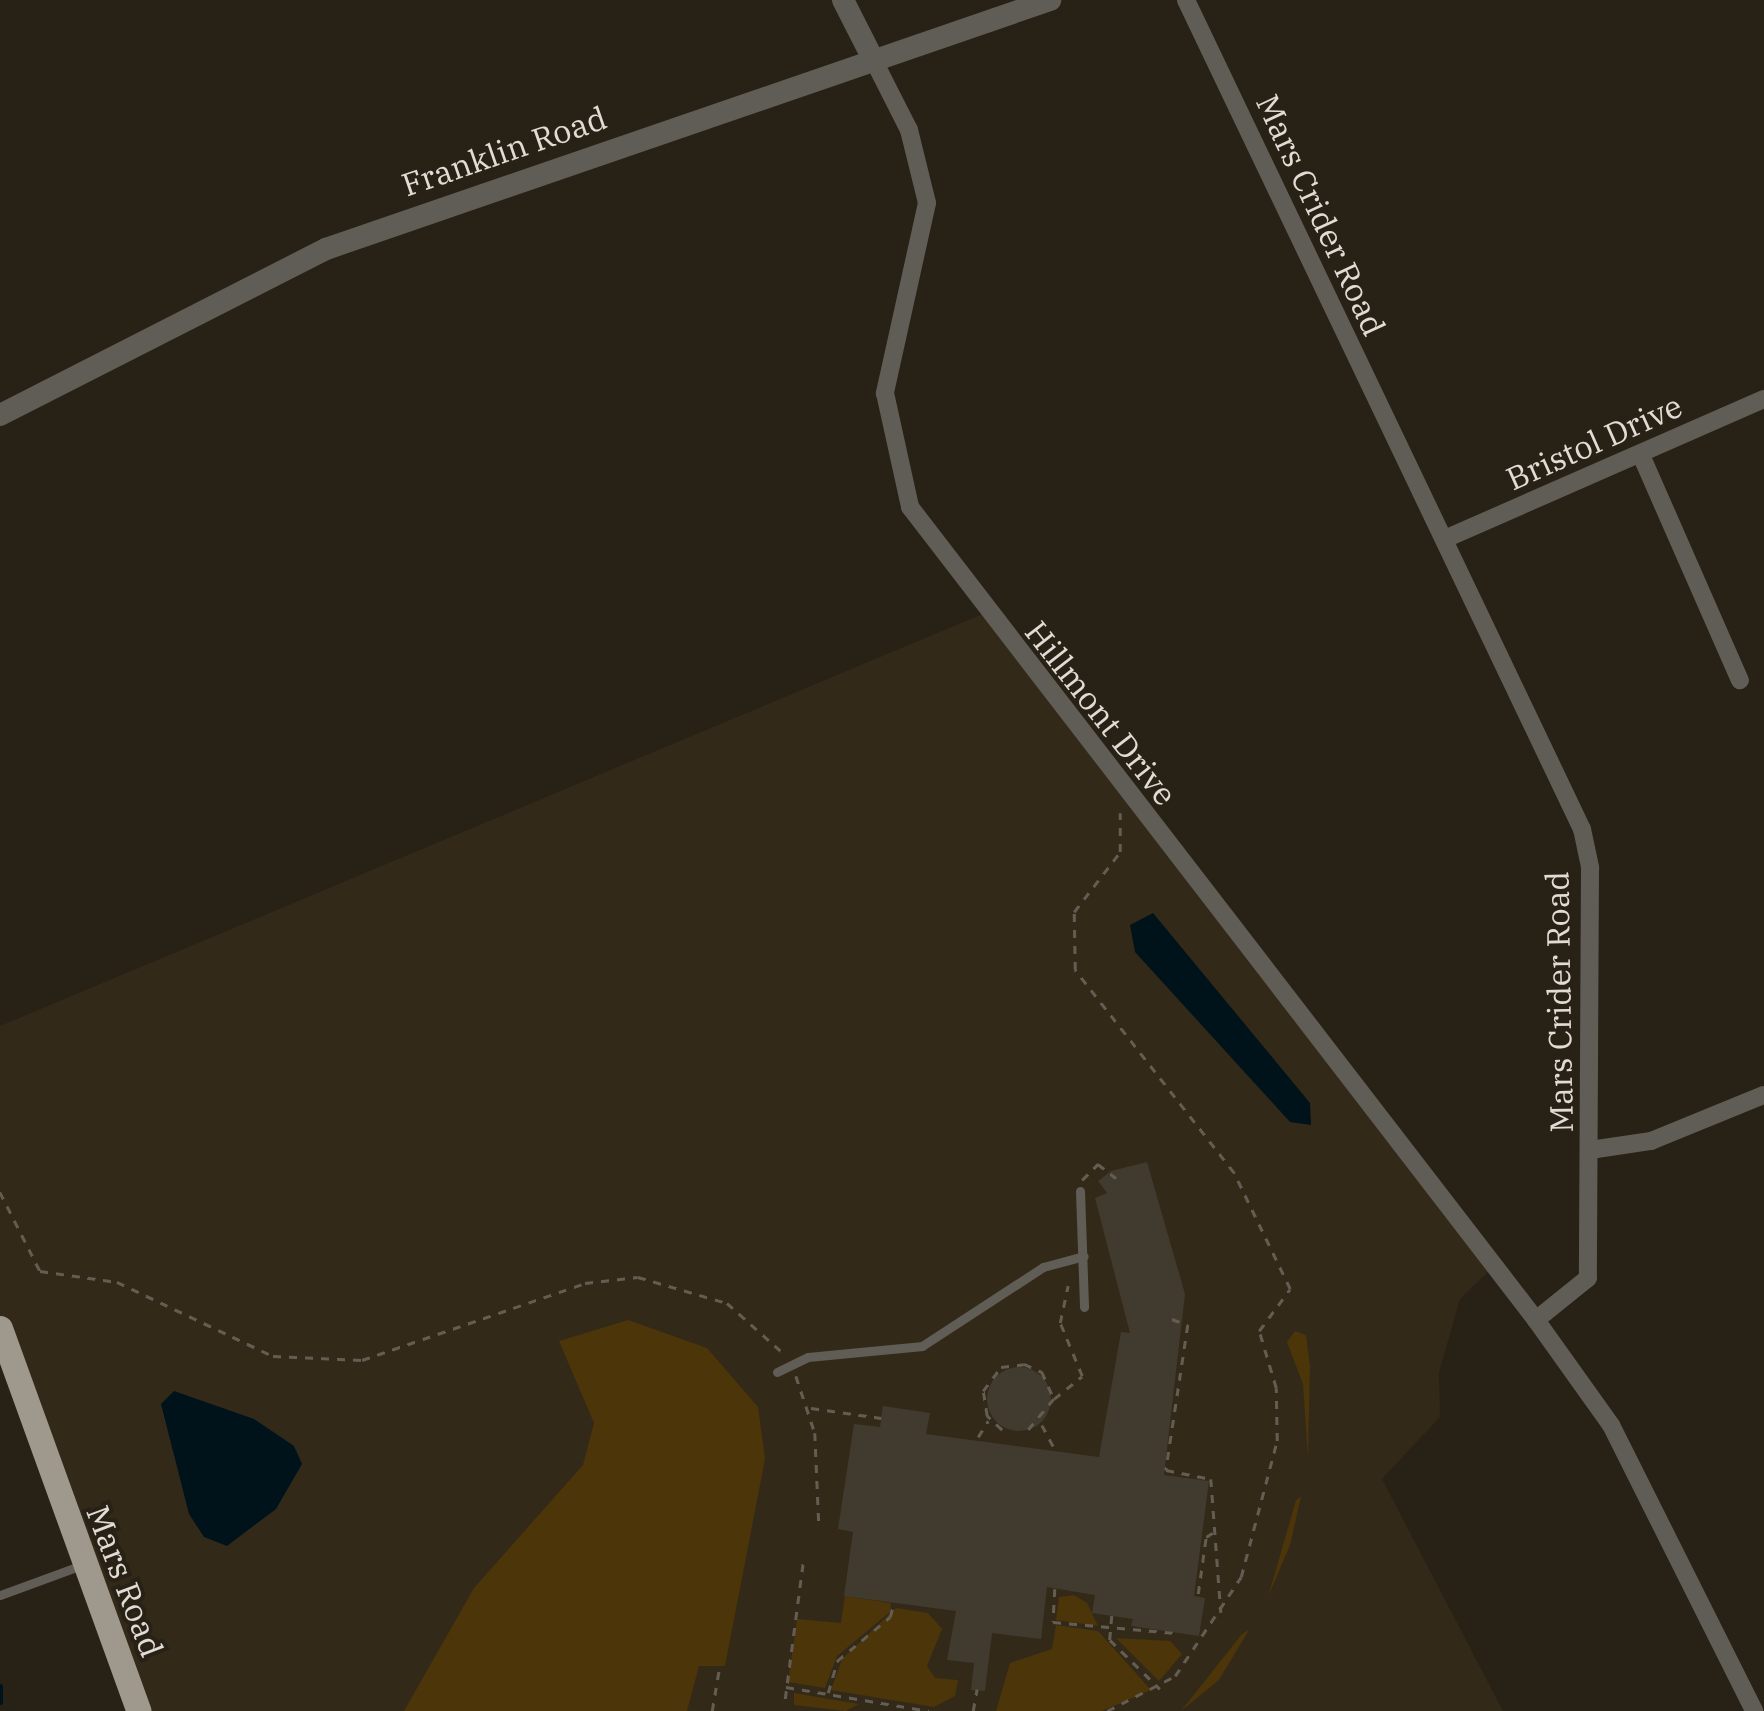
<!DOCTYPE html>
<html>
<head>
<meta charset="utf-8">
<style>
	body { margin:0 }
	#map { position:relative; width:1764px; height:1711px; overflow:hidden; background:#282116; font-family:"IBM Plex Serif",serif }
	div>[style] { position:absolute }
	[style*='--x'] { left:calc(var(--x)*1px); top:calc(var(--y)*1px); width:calc(var(--w)*1px); rotate:calc(var(--a)*1deg) }
	.built>* { inset:0; background:#332919 }
	.green>* { inset:0; background:#4c3509 }
	.water>* { inset:0; background:#00131a }
	.stream>* { height:5px; margin:-2.5px; padding:0 2.5px; transform-origin:2.5px; border-radius:2.5px; background:#00131a }
	.building>* { inset:0; background:#413a2e }
	.round { border-radius:50% }
	.path>* { height:2.5px; margin-top:-1.25px; transform-origin:0; background:repeating-linear-gradient(90deg,#635d53 0 8px,transparent 0 16px) }
	.service>* { height:9px; margin:-4.5px; padding:0 4.5px; transform-origin:4.5px; border-radius:4.5px; background:#605d57 }
	.minor>* { height:18px; margin:-9px; padding:0 9px; transform-origin:9px; border-radius:9px; background:#605d57 }
	.tertiary>* { height:22px; margin:-11px; padding:0 11px; transform-origin:11px; border-radius:11px; background:#605d57 }
	.primary>* { height:25px; margin:-12.5px; padding:0 12.5px; transform-origin:12.5px; border-radius:12.5px; background:#9f988c }
	span { translate:-50% -50%; white-space:nowrap; text-align:center; line-height:1.15; -webkit-text-stroke:8px #282116; paint-order:stroke }
	.street-label { font-size:32px; color:#e1dcd5 }
</style>
</head>
<body>
<div id="map">
	<div class="built">
		<div style="clip-path:polygon(985px 613px,1493px 1267px,1460px 1299px,1439px 1372px,1440px 1417px,1382px 1479px,1503px 1711px,145px 1711px,0 1328px,0 1026px)"></div>
	</div>
	<div class="green">
		<div style="clip-path:polygon(628px 1320px,707px 1348px,758px 1407px,765px 1459px,725px 1666px,699px 1666px,687px 1711px,404px 1711px,474px 1588px,583px 1465px,594px 1423px,559px 1341px)"></div>
		<div style="clip-path:polygon(1295px 1331px,1306px 1335px,1310px 1366px,1308px 1458px,1303px 1384px,1287px 1342px)"></div>
		<div style="clip-path:polygon(1301px 1497px,1290px 1545px,1268px 1597px,1296px 1500px)"></div>
		<div style="clip-path:polygon(1074px 1595px,1087px 1603px,1098px 1626px,1056px 1620px,1059px 1597px)"></div>
		<div style="clip-path:polygon(845px 1596px,891px 1603px,890px 1612px,837px 1656px,825px 1688px,788px 1682px,797px 1619px,841px 1623px)"></div>
		<div style="clip-path:polygon(896px 1608px,928px 1613px,942px 1629px,927px 1666px,935px 1678px,958px 1680px,955px 1696px,934px 1707px,831px 1690px,842px 1659px)"></div>
		<div style="clip-path:polygon(1056px 1625px,1098px 1631px,1151px 1690px,1102px 1711px,996px 1711px,1010px 1663px,1052px 1649px)"></div>
		<div style="clip-path:polygon(1249px 1630px,1219px 1680px,1181px 1711px,1242px 1634px)"></div>
		<div style="clip-path:polygon(1116px 1638px,1170px 1641px,1182px 1654px,1159px 1681px)"></div>
		<div style="clip-path:polygon(794px 1693px,859px 1704px,846px 1711px,794px 1705px)"></div>
	</div>
	<div class="water">
		<div style="clip-path:polygon(1153px 913px,1310px 1103px,1311px 1125px,1290px 1122px,1135px 952px,1130px 925px)"></div>
		<div style="clip-path:polygon(174px 1391px,254px 1419px,294px 1446px,302px 1464px,276px 1509px,227px 1546px,204px 1537px,189px 1514px,161px 1404px)"></div>
	</div>
	<div class="stream">
		<div style="--x:0;--y:1686;--w:16;--a:90"></div>
	</div>
	<div class="building">
		<div style="clip-path:polygon(1147px 1162px,1185px 1294px,1164px 1475px,1209px 1481px,1194px 1596px,1205px 1598px,1199px 1636px,1131px 1626px,1133px 1619px,1092px 1613px,1095px 1595px,1047px 1587px,1041px 1639px,992px 1633px,985px 1691px,971px 1690px,974px 1663px,947px 1660px,956px 1611px,844px 1596px,853px 1532px,838px 1529px,854px 1424px,880px 1427px,883px 1406px,930px 1413px,926px 1434px,1099px 1457px,1121px 1332px,1130px 1333px,1095px 1198px,1107px 1193px,1098px 1181px,1111px 1171px)"></div>
		<div class="round" style="left:987px;top:1367px;width:64px;height:64px"></div>
	</div>
	<div class="path">
		<div style="--x:1082;--y:1180;--w:23;--a:-45"></div>
		<div style="--x:1098;--y:1164;--w:23;--a:38"></div>
		<div style="--x:0;--y:1192;--w:89;--a:63.1"></div>
		<div style="--x:40;--y:1271;--w:78;--a:8.1"></div>
		<div style="--x:117;--y:1282;--w:173;--a:25.4"></div>
		<div style="--x:273;--y:1356;--w:89;--a:2.6"></div>
		<div style="--x:362;--y:1360;--w:236;--a:-19"></div>
		<div style="--x:585;--y:1283;--w:53;--a:-6.5"></div>
		<div style="--x:638;--y:1277;--w:93;--a:16.3"></div>
		<div style="--x:727;--y:1303;--w:74;--a:41.7"></div>
		<div style="--x:1172;--y:1319;--w:17;--a:21"></div>
		<div style="--x:1188;--y:1325;--w:147;--a:98.6"></div>
		<div style="--x:1166;--y:1470;--w:46;--a:11.3"></div>
		<div style="--x:1211;--y:1479;--w:134;--a:85.7"></div>
		<div style="--x:796;--y:1376;--w:60;--a:71.6"></div>
		<div style="--x:815;--y:1433;--w:92;--a:87.5"></div>
		<div style="--x:1054;--y:1399;--w:36;--a:-39"></div>
		<div style="--x:1082;--y:1376;--w:57;--a:-112.5"></div>
		<div style="--x:1060;--y:1323;--w:38;--a:-78"></div>
		<div style="--x:811;--y:1408;--w:71;--a:8.1"></div>
		<div style="--x:1042;--y:1425;--w:26;--a:62"></div>
		<div style="--x:1002;--y:1430;--w:21;--a:-137"></div>
		<div style="--x:987;--y:1416;--w:25;--a:-99"></div>
		<div style="--x:983;--y:1391;--w:30;--a:-53"></div>
		<div style="--x:1001;--y:1367;--w:23;--a:-7"></div>
		<div style="--x:1024;--y:1364;--w:20;--a:24"></div>
		<div style="--x:1042;--y:1372;--w:30;--a:66"></div>
		<div style="--x:1054;--y:1399;--w:45;--a:129.6"></div>
		<div style="--x:978;--y:1437;--w:19;--a:-58"></div>
		<div style="--x:1055;--y:1589;--w:33;--a:93"></div>
		<div style="--x:1053;--y:1622;--w:123;--a:5.1"></div>
		<div style="--x:1198;--y:1594;--w:58;--a:-82"></div>
		<div style="--x:1206;--y:1537;--w:13;--a:-32"></div>
		<div style="--x:1112;--y:1616;--w:24;--a:95"></div>
		<div style="--x:1110;--y:1640;--w:70;--a:44.4"></div>
		<div style="--x:786;--y:1687;--w:145;--a:9.5"></div>
		<div style="--x:828;--y:1693;--w:33;--a:-74"></div>
		<div style="--x:837;--y:1661;--w:69;--a:-39.7"></div>
		<div style="--x:890;--y:1617;--w:16;--a:-75"></div>
		<div style="--x:785;--y:1699;--w:137;--a:-82.5"></div>
		<div style="--x:712;--y:1711;--w:43;--a:-80.5"></div>
		<div style="--x:973;--y:1711;--w:22;--a:-80"></div>
		<div style="--x:1107;--y:1711;--w:76;--a:-27.2"></div>
		<div style="--x:1175;--y:1676;--w:119;--a:-56.3"></div>
		<div style="--x:1241;--y:1577;--w:141;--a:-75.2"></div>
		<div style="--x:1277;--y:1441;--w:53;--a:-91.1"></div>
		<div style="--x:1276;--y:1388;--w:59;--a:-106.6"></div>
		<div style="--x:1259;--y:1331;--w:52;--a:-53.6"></div>
		<div style="--x:1290;--y:1289;--w:129;--a:-115.8"></div>
		<div style="--x:1234;--y:1173;--w:258;--a:-128.1"></div>
		<div style="--x:1075;--y:970;--w:58;--a:-91"></div>
		<div style="--x:1074;--y:912;--w:76;--a:-52.5"></div>
		<div style="--x:1120;--y:852;--w:39;--a:-90"></div>
	</div>
	<div class="service">
		<div style="--x:1080;--y:1191;--w:116;--a:88"></div>
		<div style="--x:777;--y:1372;--w:34;--a:-26"></div>
		<div style="--x:808;--y:1357;--w:115;--a:-5.5"></div>
		<div style="--x:922;--y:1346;--w:145;--a:-33.1"></div>
		<div style="--x:1043;--y:1267;--w:42;--a:-15"></div>
		<div style="--x:0;--y:1595;--w:87;--a:-20.1"></div>
	</div>
	<div class="minor">
		<div style="--x:1186;--y:0;--w:919;--a:64.47"></div>
		<div style="--x:1582;--y:829;--w:40;--a:78"></div>
		<div style="--x:1590;--y:868;--w:410;--a:90.3"></div>
		<div style="--x:1588;--y:1278;--w:67;--a:141.1"></div>
		<div style="--x:1536;--y:1320;--w:129;--a:54.5"></div>
		<div style="--x:1611;--y:1425;--w:320;--a:63.4"></div>
		<div style="--x:874;--y:61;--w:77;--a:63.1"></div>
		<div style="--x:909;--y:130;--w:75;--a:76.1"></div>
		<div style="--x:927;--y:203;--w:195;--a:102.5"></div>
		<div style="--x:885;--y:393;--w:117;--a:77.6"></div>
		<div style="--x:910;--y:507;--w:1026;--a:52.4"></div>
		<div style="--x:1641;--y:455;--w:246;--a:66.3"></div>
		<div style="--x:1447;--y:538;--w:346;--a:-23.7"></div>
		<div style="--x:1590;--y:1150;--w:62;--a:-8.4"></div>
		<div style="--x:1651;--y:1141;--w:122;--a:-22.2"></div>
	</div>
	<div class="tertiary">
		<div style="--x:843;--y:0;--w:68;--a:63.1"></div>
		<div style="--x:0;--y:415;--w:366;--a:-27"></div>
		<div style="--x:326;--y:249;--w:766;--a:-18.98"></div>
	</div>
	<div class="primary">
		<div style="--x:0;--y:1328;--w:407;--a:70.1"></div>
	</div>
	<div class="street-label">
		<span style="left:504px;top:151px;rotate:-19deg">Franklin Road</span>
		<span style="left:1321px;top:215px;rotate:65deg">Mars Crider Road</span>
		<span style="left:1594px;top:442px;rotate:-24deg">Bristol Drive</span>
		<span style="left:1101px;top:713px;rotate:52deg">Hillmont Drive</span>
		<span style="left:1559px;top:1002px;rotate:-91deg">Mars Crider Road</span>
		<span style="left:125px;top:1581px;rotate:69deg">Mars Road</span>
	</div>
</div>
</body>
</html>
